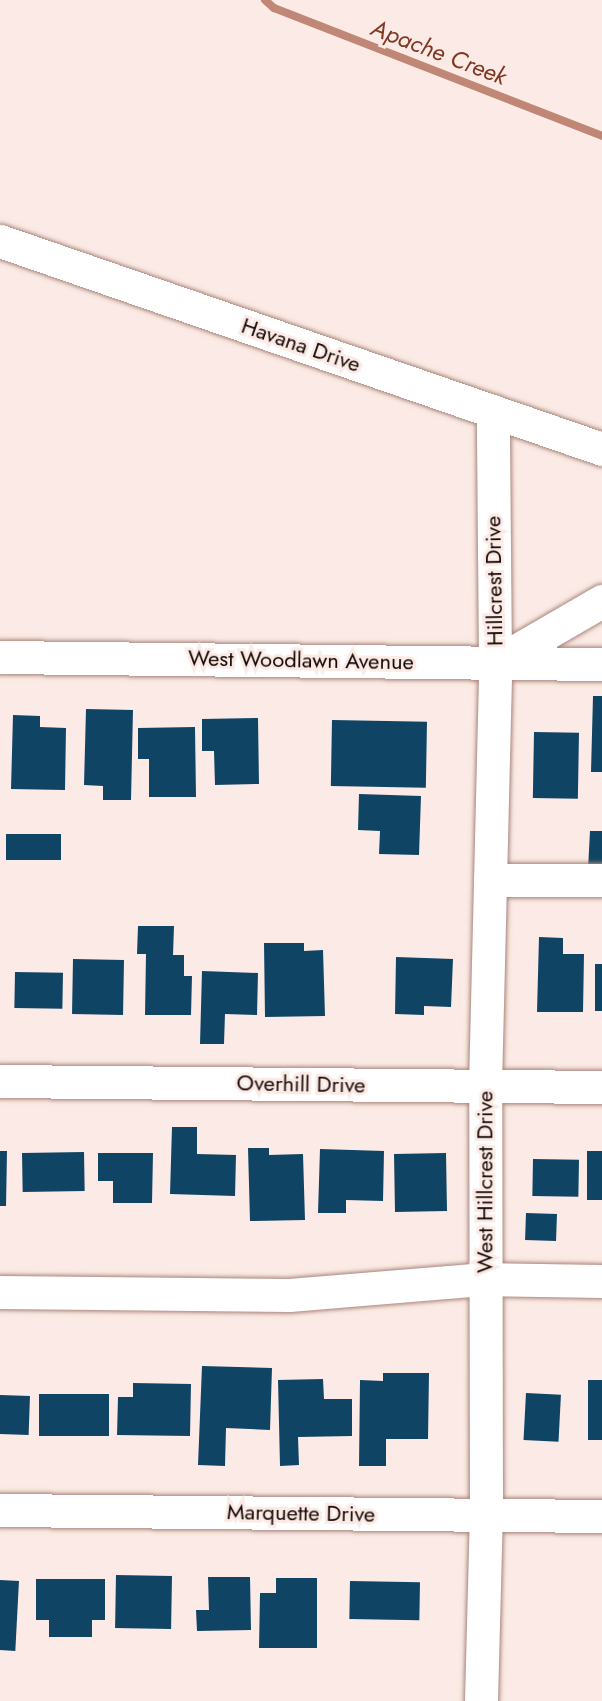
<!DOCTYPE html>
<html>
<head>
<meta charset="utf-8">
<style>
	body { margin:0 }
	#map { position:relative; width:602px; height:1701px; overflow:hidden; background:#fbeae5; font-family:Jost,sans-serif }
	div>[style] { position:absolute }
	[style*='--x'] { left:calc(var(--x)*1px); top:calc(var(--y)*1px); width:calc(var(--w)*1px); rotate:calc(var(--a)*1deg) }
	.stream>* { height:8px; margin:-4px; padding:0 4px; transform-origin:4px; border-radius:4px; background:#c18776 }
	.building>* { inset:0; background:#0f4464; transform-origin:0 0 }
	.roads { filter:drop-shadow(0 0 2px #a9857a) drop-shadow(0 0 2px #a9857a) }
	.minor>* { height:33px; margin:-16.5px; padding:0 16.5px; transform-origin:16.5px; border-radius:16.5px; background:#fff }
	span { translate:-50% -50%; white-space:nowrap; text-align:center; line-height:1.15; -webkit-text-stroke:6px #fbeae5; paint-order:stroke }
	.street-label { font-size:22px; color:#150906 }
	.water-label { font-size:24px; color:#803823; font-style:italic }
</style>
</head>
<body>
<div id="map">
	<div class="stream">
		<div style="--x:265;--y:0;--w:12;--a:42"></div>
		<div style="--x:274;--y:8;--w:352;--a:21.3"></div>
	</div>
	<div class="building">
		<div style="clip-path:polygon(593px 696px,602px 696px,602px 772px,591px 772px)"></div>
		<div style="clip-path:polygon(86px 709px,133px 710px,131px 800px,103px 800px,103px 786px,84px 785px)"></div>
		<div style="clip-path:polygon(13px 715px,40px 716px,40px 727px,66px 728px,65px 790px,11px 789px)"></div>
		<div style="clip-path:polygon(258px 718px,259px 784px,215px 785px,214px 751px,202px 751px,202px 719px)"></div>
		<div style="left:332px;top:720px;width:95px;height:66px;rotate:1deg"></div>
		<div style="clip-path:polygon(195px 727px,196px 797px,149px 797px,149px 759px,138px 759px,138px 728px)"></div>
		<div style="left:534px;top:732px;width:45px;height:66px;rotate:1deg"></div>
		<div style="clip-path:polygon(359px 794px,421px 796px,419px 855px,379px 854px,380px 831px,358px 830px)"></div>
		<div style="clip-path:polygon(590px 831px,602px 831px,602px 871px,588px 870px)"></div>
		<div style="left:61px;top:834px;width:26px;height:55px;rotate:90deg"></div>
		<div style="clip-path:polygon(138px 926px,174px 926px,173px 955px,184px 955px,184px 976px,192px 976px,191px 1015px,145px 1015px,146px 954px,137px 954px)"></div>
		<div style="clip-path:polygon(539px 937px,563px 938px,563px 954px,584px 954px,583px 1012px,537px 1012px)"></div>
		<div style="clip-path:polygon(264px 943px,304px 943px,304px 951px,323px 950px,325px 1016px,265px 1017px)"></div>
		<div style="clip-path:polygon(396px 957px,453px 959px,451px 1007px,424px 1006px,424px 1015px,395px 1014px)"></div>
		<div style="left:73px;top:959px;width:51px;height:55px;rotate:1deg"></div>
		<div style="left:595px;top:964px;width:7px;height:47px"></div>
		<div style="clip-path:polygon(202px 971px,258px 973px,257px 1015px,225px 1014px,224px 1044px,200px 1044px)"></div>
		<div style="left:15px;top:972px;width:48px;height:36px;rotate:1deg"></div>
		<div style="clip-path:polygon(172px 1127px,197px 1127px,197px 1154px,236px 1155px,235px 1196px,170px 1194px)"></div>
		<div style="clip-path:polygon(248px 1148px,269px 1148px,269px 1155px,303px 1154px,305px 1220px,250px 1221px)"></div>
		<div style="clip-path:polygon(320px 1149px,384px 1151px,383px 1201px,346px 1200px,346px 1213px,318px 1213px)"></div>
		<div style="clip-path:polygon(0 1151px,7px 1151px,6px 1206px,0 1206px)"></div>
		<div style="left:602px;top:1151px;width:49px;height:15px;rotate:90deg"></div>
		<div style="left:84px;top:1152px;width:39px;height:62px;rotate:89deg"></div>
		<div style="clip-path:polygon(98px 1153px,153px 1153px,152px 1203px,113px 1203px,113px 1181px,98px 1181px)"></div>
		<div style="left:446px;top:1153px;width:58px;height:52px;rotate:89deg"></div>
		<div style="left:533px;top:1159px;width:46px;height:37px;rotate:1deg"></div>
		<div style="left:526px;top:1213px;width:31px;height:27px;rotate:2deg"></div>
		<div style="clip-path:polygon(202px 1366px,272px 1368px,270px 1430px,226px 1428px,225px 1466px,198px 1465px)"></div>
		<div style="clip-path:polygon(383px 1373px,429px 1373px,428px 1439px,386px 1439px,386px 1466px,359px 1466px,360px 1380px,383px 1381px)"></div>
		<div style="clip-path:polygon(323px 1379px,324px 1399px,352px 1399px,352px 1436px,298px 1437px,299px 1465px,280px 1466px,278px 1380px)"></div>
		<div style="left:588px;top:1380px;width:14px;height:60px"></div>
		<div style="clip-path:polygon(133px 1383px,191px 1384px,190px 1436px,117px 1435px,118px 1397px,133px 1397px)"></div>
		<div style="left:526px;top:1393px;width:35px;height:47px;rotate:3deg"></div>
		<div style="left:39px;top:1394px;width:70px;height:42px"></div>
		<div style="left:0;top:1395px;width:30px;height:39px;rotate:2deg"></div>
		<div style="left:116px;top:1575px;width:56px;height:53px;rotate:1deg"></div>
		<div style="clip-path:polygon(208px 1577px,250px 1577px,251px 1630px,197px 1631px,196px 1610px,209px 1610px)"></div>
		<div style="clip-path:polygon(276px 1578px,317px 1578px,317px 1648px,259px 1648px,260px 1593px,276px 1593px)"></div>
		<div style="clip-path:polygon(36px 1579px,105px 1579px,105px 1620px,92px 1620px,92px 1637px,49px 1637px,49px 1620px,36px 1620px)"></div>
		<div style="left:0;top:1580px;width:19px;height:70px;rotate:3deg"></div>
		<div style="left:350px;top:1581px;width:70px;height:38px;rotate:1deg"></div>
	</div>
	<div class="roads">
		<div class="minor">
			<div style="--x:0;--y:241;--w:637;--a:19.06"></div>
			<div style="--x:0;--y:657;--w:602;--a:0.67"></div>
			<div style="--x:495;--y:663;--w:124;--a:-30.1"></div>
			<div style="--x:490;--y:880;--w:112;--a:0"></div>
			<div style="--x:0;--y:1081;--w:602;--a:0.57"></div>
			<div style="--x:0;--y:1292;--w:289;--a:0.6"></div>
			<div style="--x:289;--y:1295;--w:197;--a:-4.7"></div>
			<div style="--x:485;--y:1279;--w:117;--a:1"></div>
			<div style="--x:0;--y:1510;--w:602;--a:0.57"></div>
			<div style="--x:481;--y:1701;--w:187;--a:-88.5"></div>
			<div style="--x:486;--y:1514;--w:428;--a:-90.1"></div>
			<div style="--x:485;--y:1086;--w:423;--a:-88.6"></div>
			<div style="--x:495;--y:663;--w:252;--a:-90.5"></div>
		</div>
	</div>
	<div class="street-label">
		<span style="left:301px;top:345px;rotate:19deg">Havana Drive</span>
		<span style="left:494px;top:581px;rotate:-91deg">Hillcrest Drive</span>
		<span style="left:301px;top:660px;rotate:1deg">West Woodlawn Avenue</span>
		<span style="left:301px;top:1084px;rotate:1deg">Overhill Drive</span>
		<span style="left:485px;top:1182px;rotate:-90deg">West Hillcrest Drive</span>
		<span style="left:301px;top:1513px;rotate:1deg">Marquette Drive</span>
	</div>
	<div class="water-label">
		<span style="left:439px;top:52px;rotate:21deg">Apache Creek</span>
	</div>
</div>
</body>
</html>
